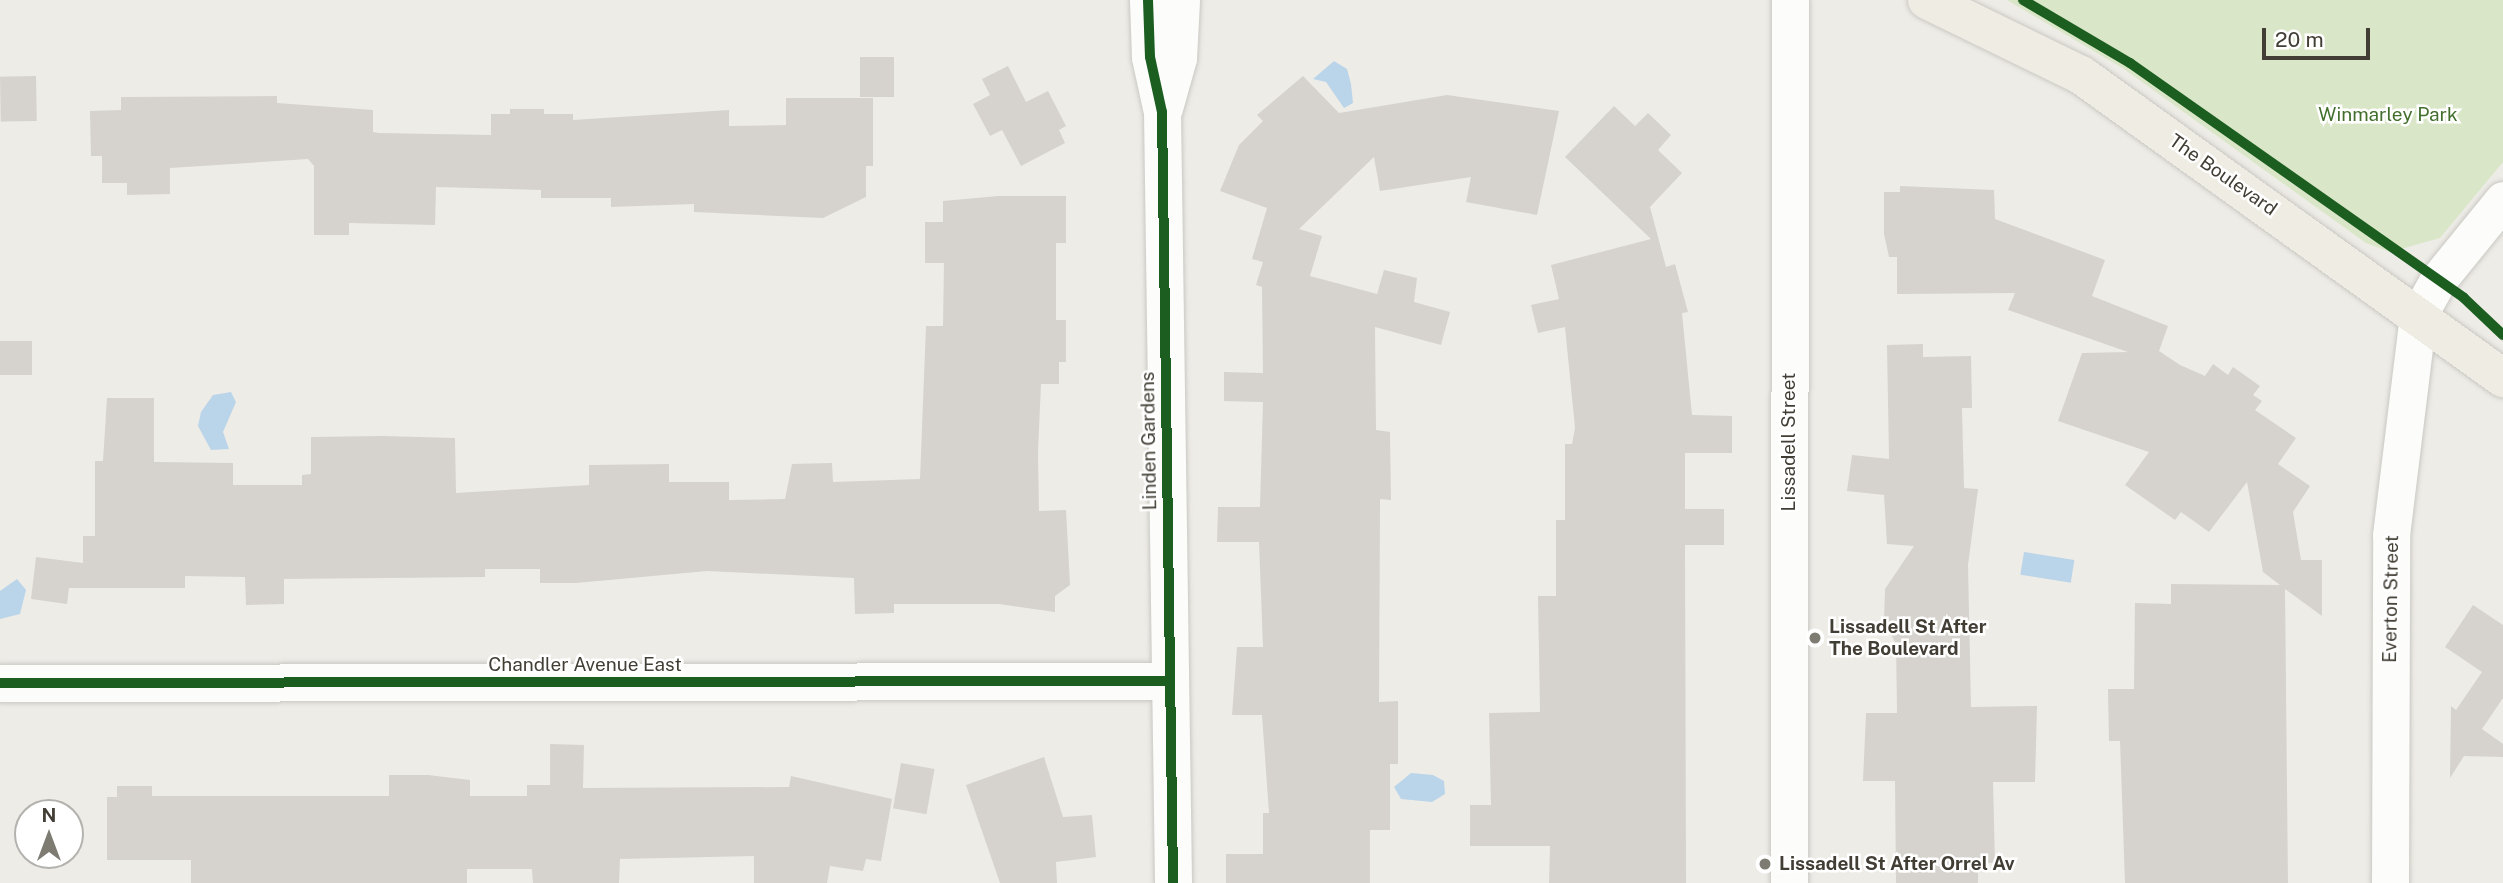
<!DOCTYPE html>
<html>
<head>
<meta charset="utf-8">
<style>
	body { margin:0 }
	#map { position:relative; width:2503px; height:883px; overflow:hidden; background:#eeece7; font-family:"Public Sans",sans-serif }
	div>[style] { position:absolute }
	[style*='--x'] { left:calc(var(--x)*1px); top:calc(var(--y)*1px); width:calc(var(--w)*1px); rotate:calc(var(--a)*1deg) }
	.green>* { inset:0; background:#dae6c8 }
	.water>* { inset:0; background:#bad4e9; transform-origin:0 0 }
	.building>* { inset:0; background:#d6d3ce; transform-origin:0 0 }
	.roads { filter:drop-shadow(0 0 2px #cac8c3) drop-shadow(0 0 2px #cac8c3) }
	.minor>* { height:37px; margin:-18.5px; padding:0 18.5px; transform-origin:18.5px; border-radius:18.5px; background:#fcfcfb }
	.major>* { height:38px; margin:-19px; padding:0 19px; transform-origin:19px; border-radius:19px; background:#efece3 }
	.cycleway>* { height:10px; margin:-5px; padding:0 5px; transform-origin:5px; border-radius:5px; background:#1b5e20 }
	.dots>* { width:19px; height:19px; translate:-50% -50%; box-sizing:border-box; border:4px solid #fff; border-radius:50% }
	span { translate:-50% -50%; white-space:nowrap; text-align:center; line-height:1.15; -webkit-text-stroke:5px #fff; paint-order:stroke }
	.park-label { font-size:19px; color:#426f2d }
	.street-label { font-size:19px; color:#423e35 }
	.poi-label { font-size:19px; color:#423e35; font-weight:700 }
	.left { translate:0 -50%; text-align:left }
	.north { position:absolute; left:14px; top:799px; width:70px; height:70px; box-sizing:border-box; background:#fff; border:2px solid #b3b2ae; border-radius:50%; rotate:0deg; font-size:19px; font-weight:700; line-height:28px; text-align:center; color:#423e35 }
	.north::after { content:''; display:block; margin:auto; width:24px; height:32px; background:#7e7b73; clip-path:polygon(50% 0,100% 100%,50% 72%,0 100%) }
	.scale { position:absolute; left:2262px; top:28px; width:108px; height:32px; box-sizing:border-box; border:4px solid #423e35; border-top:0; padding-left:9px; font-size:21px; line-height:24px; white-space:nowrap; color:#423e35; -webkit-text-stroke:5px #fff; paint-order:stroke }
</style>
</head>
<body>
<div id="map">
	<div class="green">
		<div style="clip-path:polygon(2007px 0,2503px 0,2503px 162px,2440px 238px,2390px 252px,2366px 243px,2124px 69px)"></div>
	</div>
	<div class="water">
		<div style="clip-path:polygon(1334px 61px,1347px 69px,1351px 84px,1353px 103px,1344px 108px,1326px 82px,1313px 79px)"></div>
		<div style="clip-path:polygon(231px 392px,236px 402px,223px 432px,229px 449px,211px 450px,198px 426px,201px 412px,213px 395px)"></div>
		<div style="left:2024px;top:552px;width:51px;height:23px;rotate:9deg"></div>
		<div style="clip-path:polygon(17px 579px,26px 590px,20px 614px,0 619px,0 591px)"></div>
		<div style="clip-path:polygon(1411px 773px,1433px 775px,1444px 781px,1445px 794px,1432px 802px,1401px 799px,1394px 787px)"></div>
	</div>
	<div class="building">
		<div style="left:860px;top:57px;width:34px;height:40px"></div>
		<div style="clip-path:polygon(1008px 66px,1026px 102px,1048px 91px,1066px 126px,1059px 130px,1065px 143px,1021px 166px,1002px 130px,990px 136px,973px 104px,990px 95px,982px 79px)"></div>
		<div style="left:36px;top:76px;width:45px;height:36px;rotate:89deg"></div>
		<div style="clip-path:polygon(1303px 76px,1339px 113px,1447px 95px,1559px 111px,1537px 215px,1466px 202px,1471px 177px,1380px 191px,1374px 157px,1299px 229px,1322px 236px,1310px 276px,1377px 294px,1384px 270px,1417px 278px,1414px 302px,1450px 312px,1441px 345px,1375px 327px,1376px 430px,1390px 432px,1391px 500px,1380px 499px,1379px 702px,1398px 701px,1398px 764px,1390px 764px,1390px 830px,1370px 830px,1370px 883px,1226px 883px,1226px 854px,1263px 854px,1263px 813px,1269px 813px,1262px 715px,1232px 715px,1237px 647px,1263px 647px,1259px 542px,1217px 542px,1218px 507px,1260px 507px,1263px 402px,1224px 401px,1224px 372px,1263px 373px,1262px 287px,1256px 285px,1263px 262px,1252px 259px,1267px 208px,1220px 191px,1239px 145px,1263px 121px,1257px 115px)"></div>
		<div style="clip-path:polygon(277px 96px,277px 103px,373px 110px,373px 132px,379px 133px,491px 135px,491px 114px,510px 114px,510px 109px,544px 109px,544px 114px,573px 114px,573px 120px,729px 110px,729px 126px,786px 125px,786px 98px,873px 98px,873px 166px,866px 166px,866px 197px,823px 218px,694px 212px,694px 204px,611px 207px,611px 198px,541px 198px,541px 190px,436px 187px,435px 225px,349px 223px,349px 235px,314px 235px,314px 166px,308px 159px,170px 168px,170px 194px,127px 195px,127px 183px,102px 183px,102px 156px,91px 156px,90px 111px,121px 110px,121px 97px)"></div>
		<div style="clip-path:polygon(1614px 106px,1635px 126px,1648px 113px,1671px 135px,1658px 150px,1682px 173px,1650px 207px,1666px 267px,1675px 264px,1688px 312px,1682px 313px,1692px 415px,1732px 416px,1732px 453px,1685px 453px,1685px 509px,1724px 509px,1724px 545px,1685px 545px,1686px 883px,1549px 883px,1550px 846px,1470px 846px,1470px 805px,1491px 805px,1489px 713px,1540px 712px,1538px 596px,1556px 596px,1556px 520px,1565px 520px,1565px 444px,1572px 444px,1575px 428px,1565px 327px,1538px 333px,1531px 305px,1559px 299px,1551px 265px,1651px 239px,1565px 157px)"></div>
		<div style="clip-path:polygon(1900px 186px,1994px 190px,1995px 219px,2105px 260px,2092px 296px,2168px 326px,2159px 351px,2180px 365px,2205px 376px,2213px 364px,2228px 375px,2233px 367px,2260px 386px,2253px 395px,2262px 401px,2255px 410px,2296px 438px,2278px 464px,2310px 486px,2293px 512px,2301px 560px,2322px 560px,2322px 616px,2285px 589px,2288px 883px,2125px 883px,2120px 741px,2109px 741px,2108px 689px,2134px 689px,2135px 603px,2171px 604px,2171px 584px,2280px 585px,2263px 572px,2247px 482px,2209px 532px,2181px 512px,2175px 520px,2125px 485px,2149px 452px,2058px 421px,2082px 353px,2128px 352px,2008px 310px,2015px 293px,1897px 294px,1897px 257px,1889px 257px,1884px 234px,1884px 192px,1900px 192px)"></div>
		<div style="clip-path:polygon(998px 196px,1066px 196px,1066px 243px,1056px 243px,1056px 320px,1066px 320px,1066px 362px,1059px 362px,1059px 384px,1041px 384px,1038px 452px,1039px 511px,1066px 510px,1070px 585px,1055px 596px,1055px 612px,999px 604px,894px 604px,894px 613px,855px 614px,854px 578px,707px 571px,576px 583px,540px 583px,540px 569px,485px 569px,485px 577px,284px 579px,284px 604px,246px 605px,245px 577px,185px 576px,185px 588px,69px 588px,67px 604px,31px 599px,36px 557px,83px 563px,83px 536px,95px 536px,95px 461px,103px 461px,107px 398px,154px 398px,154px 462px,233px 463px,233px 485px,302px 485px,302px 475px,311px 474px,311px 437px,383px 436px,455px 438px,456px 493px,589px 485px,589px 465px,669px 464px,669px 482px,729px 482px,729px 500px,785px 499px,792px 464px,832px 463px,833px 482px,920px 479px,926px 326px,943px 326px,944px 263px,925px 263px,925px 222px,943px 222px,943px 201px)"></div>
		<div style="left:0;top:341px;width:32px;height:34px"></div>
		<div style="clip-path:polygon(1923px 344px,1923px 357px,1971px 356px,1972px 408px,1962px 408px,1964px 488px,1978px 489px,1968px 565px,1971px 707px,2037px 706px,2035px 782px,1993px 782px,1995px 863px,1978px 863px,1978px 883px,1896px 883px,1895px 781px,1863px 781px,1866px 713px,1897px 713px,1896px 644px,1884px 621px,1885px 589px,1914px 546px,1887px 544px,1884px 495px,1847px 491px,1852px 455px,1889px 459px,1887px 345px)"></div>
		<div style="clip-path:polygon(2473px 605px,2503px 625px,2503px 698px,2482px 729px,2503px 744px,2503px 757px,2464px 756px,2450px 778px,2451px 706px,2456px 710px,2482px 672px,2445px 647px)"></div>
		<div style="clip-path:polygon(550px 744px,584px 745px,583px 788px,789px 787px,791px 776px,892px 799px,881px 861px,866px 859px,863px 871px,830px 866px,827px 883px,754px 883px,754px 856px,620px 859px,619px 883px,533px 883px,532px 869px,467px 869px,467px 883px,191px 883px,191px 860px,107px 860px,107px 797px,117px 797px,117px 786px,152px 786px,152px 796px,389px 796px,389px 775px,428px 775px,470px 780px,470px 796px,527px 796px,527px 785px,550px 785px)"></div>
		<div style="clip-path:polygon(1044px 757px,1063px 817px,1092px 815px,1096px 857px,1056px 862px,1057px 883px,1000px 883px,966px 785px)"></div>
		<div style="left:901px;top:763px;width:34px;height:46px;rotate:10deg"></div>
	</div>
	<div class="roads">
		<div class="minor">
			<div style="--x:1148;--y:0;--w:57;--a:88"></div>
			<div style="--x:1150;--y:57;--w:56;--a:77.7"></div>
			<div style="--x:1162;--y:112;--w:771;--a:89.18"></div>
			<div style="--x:1164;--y:108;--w:52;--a:-74.4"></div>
			<div style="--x:1178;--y:58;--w:58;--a:-87"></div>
			<div style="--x:0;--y:683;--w:1170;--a:-0.1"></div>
			<div style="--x:1789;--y:883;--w:883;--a:-89.94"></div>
			<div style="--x:2390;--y:883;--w:348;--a:-89.8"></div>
			<div style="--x:2391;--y:535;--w:221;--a:-83"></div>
			<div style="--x:2418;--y:316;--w:41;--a:-60.9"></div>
			<div style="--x:2438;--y:280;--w:103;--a:-50.9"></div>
		</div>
		<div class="major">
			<div style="--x:1927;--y:0;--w:171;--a:26"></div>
			<div style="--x:2081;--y:75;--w:520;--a:35.68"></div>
		</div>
	</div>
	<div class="cycleway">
		<div style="--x:1148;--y:0;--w:57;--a:88"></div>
		<div style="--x:1150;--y:57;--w:56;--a:77.7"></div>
		<div style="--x:1162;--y:112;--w:771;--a:89.18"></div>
		<div style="--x:2023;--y:0;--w:124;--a:30.5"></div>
		<div style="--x:2130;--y:63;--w:408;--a:35.1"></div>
		<div style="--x:2464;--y:298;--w:54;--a:43.5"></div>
		<div style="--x:0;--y:683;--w:1170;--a:-0.1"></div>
	</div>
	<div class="dots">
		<div style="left:1815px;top:638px;background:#7e7b73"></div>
		<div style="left:1765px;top:864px;background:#7e7b73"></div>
	</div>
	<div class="park-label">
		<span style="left:2388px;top:115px">Winmarley Park</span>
	</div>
	<div class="street-label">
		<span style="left:2223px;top:175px;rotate:35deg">The Boulevard</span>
		<span style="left:1149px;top:441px;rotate:-91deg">Linden Gardens</span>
		<span style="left:1789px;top:442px;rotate:-90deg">Lissadell Street</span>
		<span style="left:2391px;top:599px;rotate:-89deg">Everton Street</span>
		<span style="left:585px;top:665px">Chandler Avenue East</span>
	</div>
	<div class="poi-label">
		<span class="left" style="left:1829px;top:638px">Lissadell St After<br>The Boulevard</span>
		<span class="left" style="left:1779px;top:864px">Lissadell St After Orrel Av</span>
	</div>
	<div class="north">N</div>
	<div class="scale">20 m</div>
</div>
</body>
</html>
